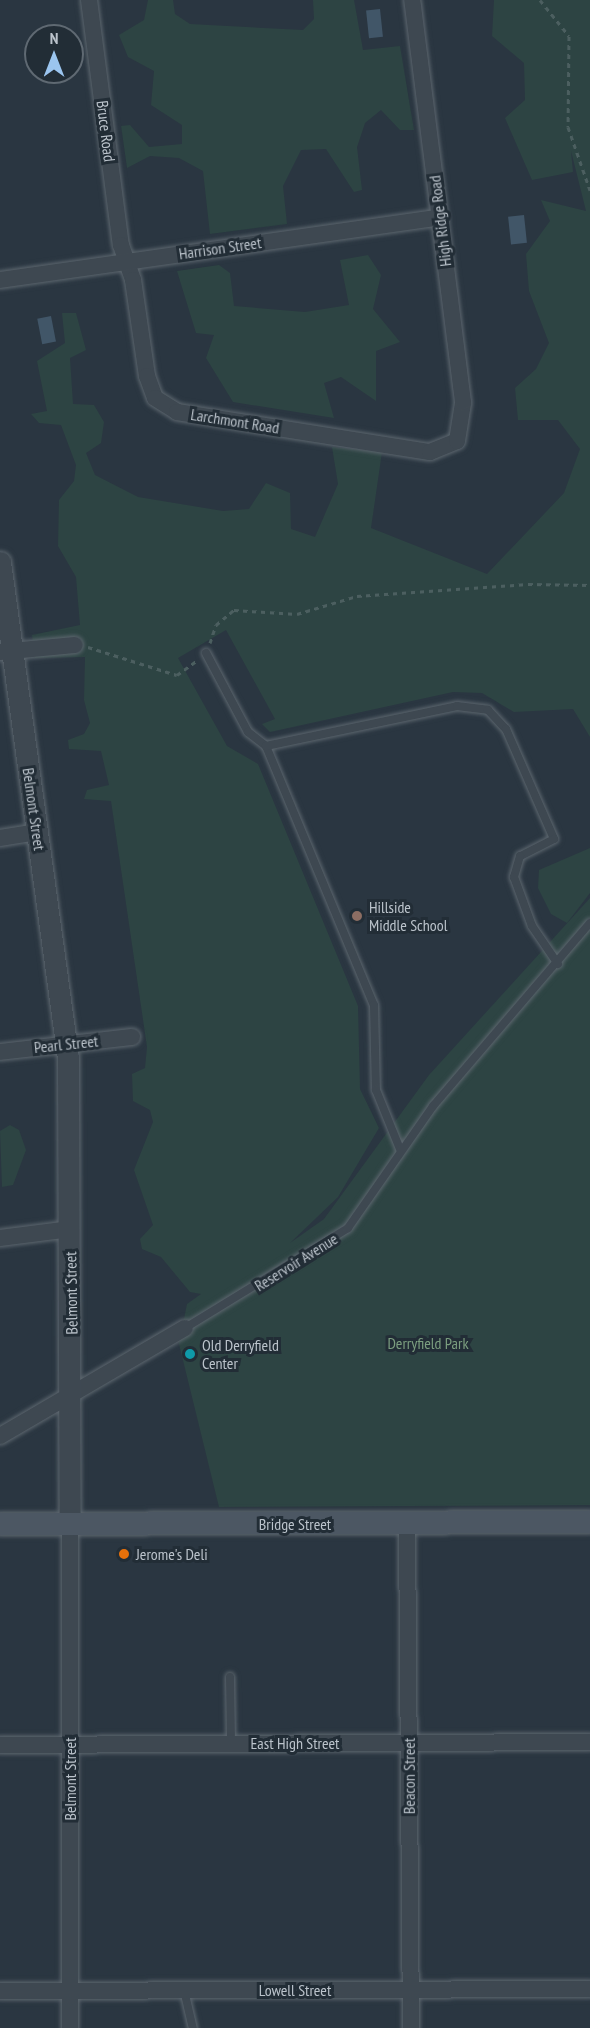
<!DOCTYPE html>
<html>
<head>
<meta charset="utf-8">
<style>
	body { margin:0 }
	#map { position:relative; width:590px; height:2028px; overflow:hidden; background:#2a3641; font-family:"PT Sans Narrow",sans-serif }
	div>[style] { position:absolute }
	[style*='--x'] { left:calc(var(--x)*1px); top:calc(var(--y)*1px); width:calc(var(--w)*1px); rotate:calc(var(--a)*1deg) }
	.green>* { inset:0; background:#2d4443 }
	.water>* { inset:0; background:#415668; transform-origin:0 0 }
	.path>* { height:3px; margin-top:-1.5px; transform-origin:0; background:repeating-linear-gradient(90deg,#4c5f60 0 4.5px,transparent 0 9px) }
	.roads { filter:drop-shadow(0 0 2px #5c666e) drop-shadow(0 0 2px #5c666e) }
	.service>* { height:8px; margin:-4px; padding:0 4px; transform-origin:4px; border-radius:4px; background:#3e4851 }
	.minor>* { height:16px; margin:-8px; padding:0 8px; transform-origin:8px; border-radius:8px; background:#3e4851 }
	.tertiary>* { height:21px; margin:-10.5px; padding:0 10.5px; transform-origin:10.5px; border-radius:10.5px; background:#3e4851 }
	.secondary>* { height:22px; margin:-11px; padding:0 11px; transform-origin:11px; border-radius:11px; background:#4c5763 }
	.dots>* { width:16px; height:16px; translate:-50% -50%; box-sizing:border-box; border:3px solid #222d36; border-radius:50% }
	span { translate:-50% -50%; white-space:nowrap; text-align:center; line-height:1.15; -webkit-text-stroke:6px #222d36; paint-order:stroke }
	.street-label { font-size:16px; color:#bbc3cb }
	.poi-label { font-size:16px; color:#bbc3cb }
	.left { translate:0 -50%; text-align:left }
	.park-label { font-size:16px; color:#7b9e7f }
	.north { position:absolute; left:24px; top:24px; width:60px; height:60px; box-sizing:border-box; background:#222d36; border:2px solid #5f6972; border-radius:50%; rotate:0deg; font-size:16px; font-weight:700; line-height:24px; text-align:center; color:#bbc3cb }
	.north::after { content:''; display:block; margin:auto; width:21px; height:27px; background:#9bc5ef; clip-path:polygon(50% 0,100% 100%,50% 72%,0 100%) }
</style>
</head>
<body>
<div id="map">
	<div class="green">
		<div style="clip-path:polygon(148px 0,173px 0,175px 14px,190px 24px,303px 30px,314px 19px,313px 0,354px 0,363px 50px,400px 46px,414px 130px,400px 130px,381px 110px,365px 123px,357px 147px,362px 190px,354px 192px,326px 149px,301px 150px,283px 186px,287px 224px,210px 234px,203px 171px,179px 158px,150px 156px,127px 168px,121px 126px,130px 125px,149px 147px,182px 144px,182px 125px,151px 105px,154px 71px,128px 57px,119px 35px,144px 20px)"></div>
		<div style="clip-path:polygon(494px 0,590px 0,590px 737px,573px 709px,514px 712px,482px 693px,453px 692px,270px 732px,262px 724px,275px 719px,226px 630px,178px 658px,227px 746px,258px 764px,358px 1006px,360px 1089px,379px 1128px,338px 1197px,290px 1243px,324px 1219px,429px 1075px,590px 898px,590px 1505px,219px 1507px,179px 1344px,187px 1304px,201px 1294px,190px 1292px,161px 1257px,142px 1249px,140px 1239px,153px 1225px,134px 1170px,153px 1122px,150px 1110px,133px 1101px,132px 1074px,145px 1068px,147px 1047px,111px 801px,84px 799px,87px 790px,109px 785px,101px 751px,69px 749px,68px 740px,84px 734px,90px 723px,84px 700px,85px 657px,35px 658px,32px 635px,80px 625px,76px 577px,58px 546px,59px 500px,74px 481px,76px 465px,61px 425px,39px 423px,31px 414px,47px 411px,37px 361px,65px 343px,62px 313px,76px 313px,86px 350px,70px 358px,73px 404px,94px 405px,104px 422px,101px 443px,86px 453px,95px 475px,138px 497px,223px 511px,249px 509px,266px 483px,290px 493px,291px 529px,315px 537px,338px 484px,332px 447px,382px 452px,371px 528px,487px 574px,564px 493px,580px 449px,558px 420px,518px 420px,515px 388px,536px 369px,549px 343px,529px 291px,526px 254px,550px 221px,541px 200px,586px 211px,571px 151px,573px 172px,532px 180px,505px 118px,525px 100px,524px 63px,492px 36px)"></div>
		<div style="clip-path:polygon(368px 255px,381px 275px,373px 309px,400px 342px,376px 351px,376px 401px,341px 377px,324px 383px,334px 418px,233px 402px,206px 358px,214px 335px,196px 333px,177px 271px,219px 265px,230px 273px,234px 306px,305px 312px,349px 305px,340px 260px)"></div>
		<div style="clip-path:polygon(590px 848px,590px 893px,567px 923px,551px 914px,538px 888px,539px 870px)"></div>
		<div style="clip-path:polygon(10px 1125px,19px 1130px,26px 1150px,13px 1185px,2px 1187px,0 1131px)"></div>
	</div>
	<div class="water">
		<div style="left:380px;top:9px;width:28px;height:14px;rotate:84deg"></div>
		<div style="left:524px;top:215px;width:28px;height:16px;rotate:84deg"></div>
		<div style="left:51px;top:316px;width:26px;height:14px;rotate:79deg"></div>
	</div>
	<div class="path">
		<div style="--x:540;--y:0;--w:46;--a:51.1"></div>
		<div style="--x:569;--y:36;--w:91;--a:90.6"></div>
		<div style="--x:568;--y:127;--w:67;--a:70.8"></div>
		<div style="--x:210;--y:643;--w:19;--a:-72"></div>
		<div style="--x:216;--y:625;--w:23;--a:-40"></div>
		<div style="--x:234;--y:610;--w:63;--a:3.6"></div>
		<div style="--x:297;--y:614;--w:63;--a:-16.7"></div>
		<div style="--x:357;--y:596;--w:171;--a:-4"></div>
		<div style="--x:528;--y:584;--w:62;--a:0.9"></div>
		<div style="--x:88;--y:647;--w:93;--a:17.5"></div>
		<div style="--x:177;--y:675;--w:26;--a:-36"></div>
	</div>
	<div class="roads">
		<div class="service">
			<div style="--x:206;--y:653;--w:89;--a:62"></div>
			<div style="--x:248;--y:732;--w:23;--a:38"></div>
			<div style="--x:266;--y:746;--w:281;--a:67.4"></div>
			<div style="--x:374;--y:1005;--w:85;--a:88.7"></div>
			<div style="--x:376;--y:1090;--w:64;--a:67.9"></div>
			<div style="--x:266;--y:746;--w:195;--a:-11.8"></div>
			<div style="--x:457;--y:706;--w:31;--a:7"></div>
			<div style="--x:488;--y:710;--w:26;--a:47"></div>
			<div style="--x:506;--y:729;--w:120;--a:66.4"></div>
			<div style="--x:554;--y:839;--w:38;--a:153"></div>
			<div style="--x:520;--y:856;--w:22;--a:106"></div>
			<div style="--x:514;--y:877;--w:52;--a:69.8"></div>
			<div style="--x:532;--y:926;--w:46;--a:55.6"></div>
			<div style="--x:185;--y:1328;--w:191;--a:-31.5"></div>
			<div style="--x:348;--y:1228;--w:149;--a:-55.1"></div>
			<div style="--x:433;--y:1106;--w:241;--a:-49.4"></div>
			<div style="--x:230;--y:1677;--w:66;--a:89.1"></div>
			<div style="--x:184;--y:1990;--w:39;--a:77"></div>
		</div>
		<div class="minor">
			<div style="--x:89;--y:0;--w:247;--a:82.6"></div>
			<div style="--x:121;--y:245;--w:37;--a:71"></div>
			<div style="--x:133;--y:280;--w:97;--a:81.7"></div>
			<div style="--x:147;--y:376;--w:23;--a:70"></div>
			<div style="--x:155;--y:398;--w:26;--a:32"></div>
			<div style="--x:177;--y:412;--w:256;--a:9"></div>
			<div style="--x:430;--y:452;--w:29;--a:-22"></div>
			<div style="--x:457;--y:441;--w:39;--a:-81"></div>
			<div style="--x:463;--y:402;--w:405;--a:-97.2"></div>
			<div style="--x:0;--y:280;--w:445;--a:-8.1"></div>
			<div style="--x:0;--y:652;--w:75;--a:-5.3"></div>
			<div style="--x:0;--y:838;--w:37;--a:-9"></div>
			<div style="--x:0;--y:1052;--w:133;--a:-6.5"></div>
			<div style="--x:0;--y:1238;--w:71;--a:-7.3"></div>
			<div style="--x:0;--y:1436;--w:214;--a:-30.3"></div>
			<div style="--x:407;--y:1524;--w:504;--a:89.55"></div>
			<div style="--x:70;--y:1525;--w:503;--a:90"></div>
			<div style="--x:0;--y:1745;--w:590;--a:-0.29"></div>
			<div style="--x:0;--y:1991;--w:590;--a:-0.19"></div>
		</div>
		<div class="tertiary">
			<div style="--x:0;--y:562;--w:500;--a:82.2"></div>
			<div style="--x:68;--y:1057;--w:468;--a:89.8"></div>
		</div>
		<div class="secondary">
			<div style="--x:0;--y:1524;--w:590;--a:-0.19"></div>
		</div>
	</div>
	<div class="dots">
		<div style="left:357px;top:916px;background:#8d6e63"></div>
		<div style="left:190px;top:1354px;background:#0f9aa8"></div>
		<div style="left:124px;top:1554px;background:#e8710a"></div>
	</div>
	<div class="street-label">
		<span style="left:106px;top:131px;rotate:83deg">Bruce Road</span>
		<span style="left:440px;top:221px;rotate:-97deg">High Ridge Road</span>
		<span style="left:220px;top:248px;rotate:-8deg">Harrison Street</span>
		<span style="left:235px;top:421px;rotate:9deg">Larchmont Road</span>
		<span style="left:34px;top:809px;rotate:82deg">Belmont Street</span>
		<span style="left:66px;top:1044px;rotate:-6deg">Pearl Street</span>
		<span style="left:296px;top:1262px;rotate:-32deg">Reservoir Avenue</span>
		<span style="left:71px;top:1293px;rotate:-91deg">Belmont Street</span>
		<span style="left:295px;top:1524px">Bridge Street</span>
		<span style="left:295px;top:1743px">East High Street</span>
		<span style="left:409px;top:1776px;rotate:-90deg">Beacon Street</span>
		<span style="left:70px;top:1779px;rotate:-90deg">Belmont Street</span>
		<span style="left:295px;top:1990px">Lowell Street</span>
	</div>
	<div class="poi-label">
		<span class="left" style="left:369px;top:916px">Hillside<br>Middle School</span>
		<span class="left" style="left:202px;top:1354px">Old Derryfield<br>Center</span>
		<span class="left" style="left:136px;top:1554px">Jerome's Deli</span>
	</div>
	<div class="park-label">
		<span style="left:428px;top:1343px">Derryfield Park</span>
	</div>
	<div class="north">N</div>
</div>
</body>
</html>
